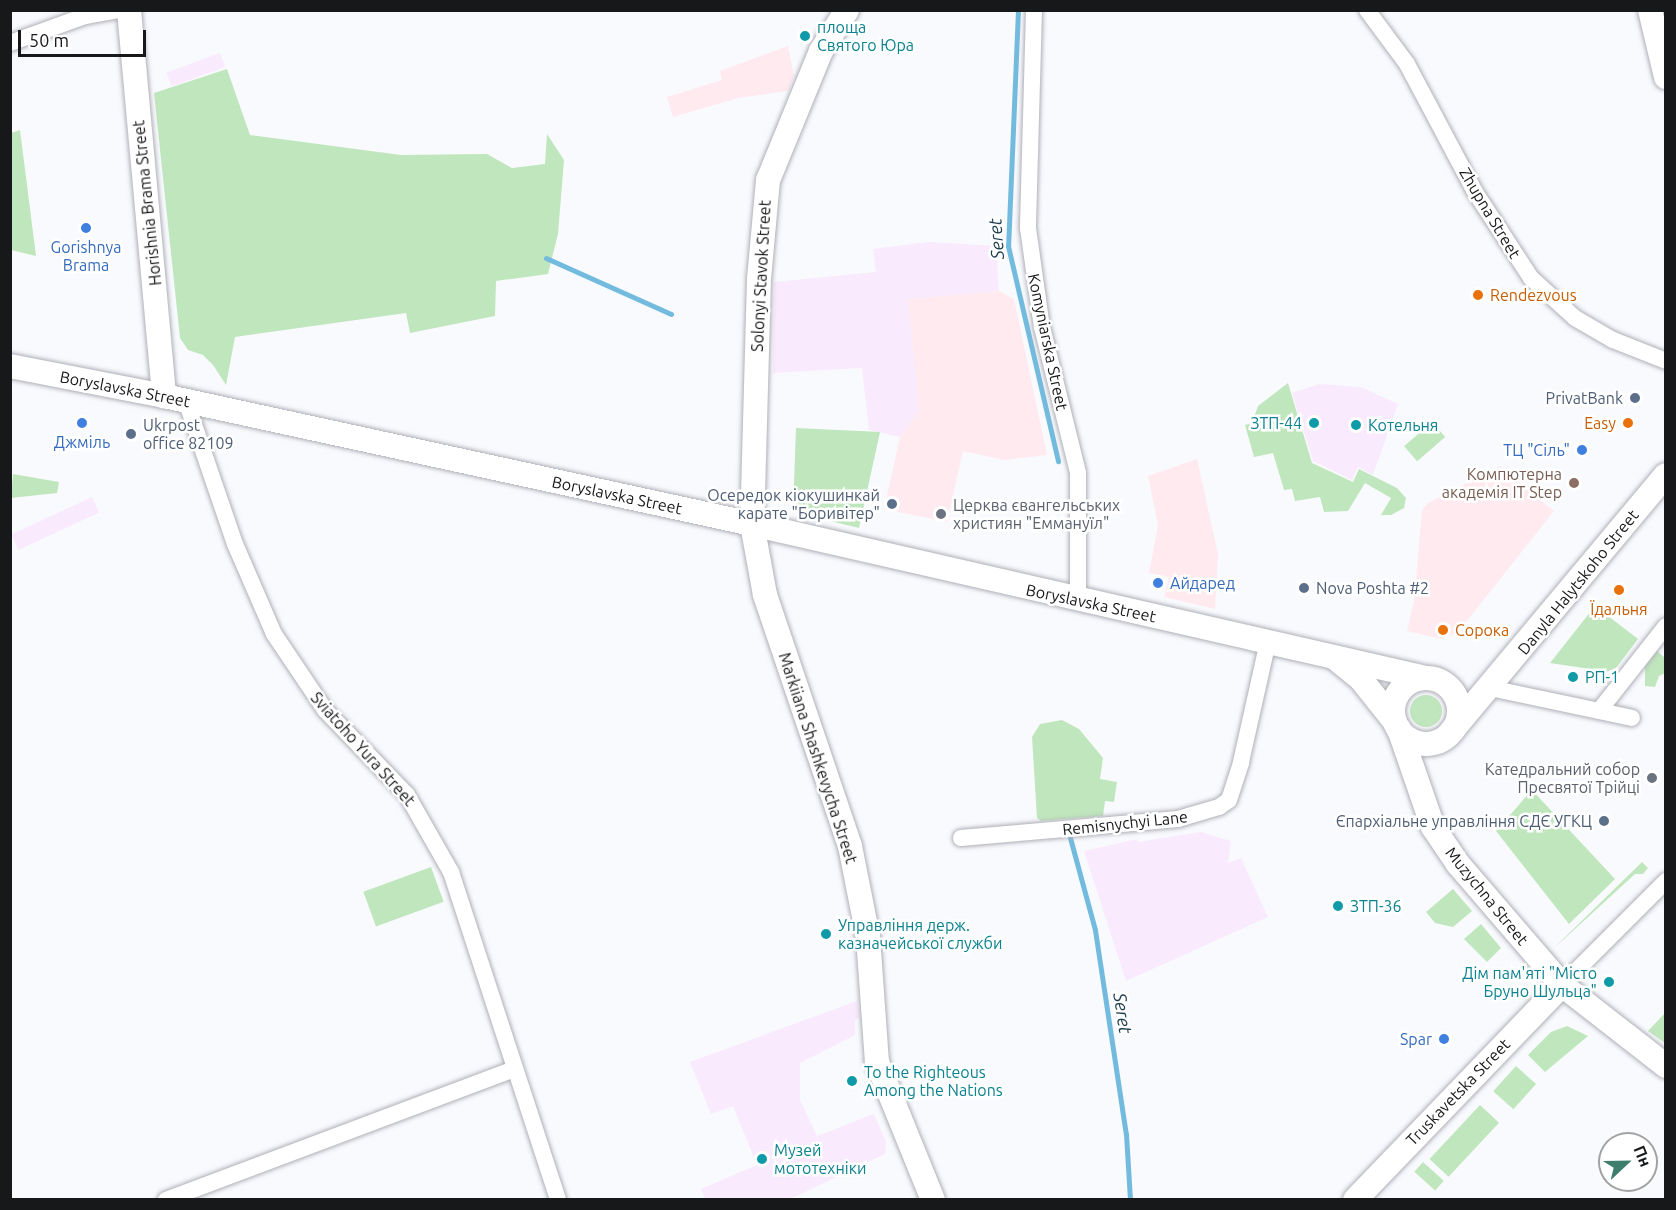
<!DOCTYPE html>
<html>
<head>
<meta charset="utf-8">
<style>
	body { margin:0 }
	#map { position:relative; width:1676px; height:1210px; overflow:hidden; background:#f9fafe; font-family:Ubuntu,sans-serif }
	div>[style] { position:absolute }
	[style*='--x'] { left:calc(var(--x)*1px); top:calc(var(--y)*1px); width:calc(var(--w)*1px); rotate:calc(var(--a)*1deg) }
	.commercial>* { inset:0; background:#ffeaef }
	.industrial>* { inset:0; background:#f9eafd; transform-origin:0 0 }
	.green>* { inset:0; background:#c0e6bd; transform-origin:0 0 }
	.round { border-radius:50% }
	.stream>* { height:5px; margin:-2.5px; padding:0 2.5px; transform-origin:2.5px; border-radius:2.5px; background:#73bbde }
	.roads { filter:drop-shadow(0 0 2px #afb0b7) drop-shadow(0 0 2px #afb0b7) }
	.street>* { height:16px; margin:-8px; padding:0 8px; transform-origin:8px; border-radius:8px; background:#fff }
	.secondary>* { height:24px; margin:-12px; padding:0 12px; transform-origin:12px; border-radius:12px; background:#fff }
	.secondary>.ring { margin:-12px; padding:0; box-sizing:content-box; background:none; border:24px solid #fff; border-radius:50% }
	.dots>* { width:16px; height:16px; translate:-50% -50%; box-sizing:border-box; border:3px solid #fff; border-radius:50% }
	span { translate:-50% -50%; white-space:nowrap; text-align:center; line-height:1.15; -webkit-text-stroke:5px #fff; paint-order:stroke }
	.culture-label { font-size:16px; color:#0d838f }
	.left { translate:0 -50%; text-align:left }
	.right { translate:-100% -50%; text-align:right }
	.street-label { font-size:16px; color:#17181a }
	.shop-label { font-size:16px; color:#366cbe }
	.food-label { font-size:16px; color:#c56008 }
	.service-label { font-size:16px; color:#4e5e75 }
	.education-label { font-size:16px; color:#785e54 }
	.worship-label { font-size:16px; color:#5b616d }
	.water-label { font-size:18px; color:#1b3c4b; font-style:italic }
	.frame { position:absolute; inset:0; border:12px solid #17181a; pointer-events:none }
	.north { position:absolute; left:1598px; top:1132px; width:60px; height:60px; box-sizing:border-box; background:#fff; border:2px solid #a2a3a3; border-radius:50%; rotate:68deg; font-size:16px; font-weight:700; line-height:24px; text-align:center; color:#17181a }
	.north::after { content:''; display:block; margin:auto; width:21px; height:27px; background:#3d7e6d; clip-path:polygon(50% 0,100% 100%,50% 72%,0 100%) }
	.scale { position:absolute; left:18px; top:30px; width:128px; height:27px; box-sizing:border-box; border:3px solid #17181a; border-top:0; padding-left:8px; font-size:18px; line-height:21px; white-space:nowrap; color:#17181a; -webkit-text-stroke:4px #fff; paint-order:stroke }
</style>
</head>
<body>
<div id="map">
	<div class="commercial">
		<div style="clip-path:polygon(788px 46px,794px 76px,788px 91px,738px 98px,673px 117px,667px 97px,722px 80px,720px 71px)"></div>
		<div style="clip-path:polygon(999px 291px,1014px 299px,1047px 455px,1004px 460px,963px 451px,947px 522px,884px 509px,900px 437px,919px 410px,908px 299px)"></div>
		<div style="clip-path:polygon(1197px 459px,1218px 554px,1215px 609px,1164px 597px,1169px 577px,1149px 573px,1158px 525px,1148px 476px)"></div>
		<div style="clip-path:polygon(1500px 466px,1554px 511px,1459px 631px,1442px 639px,1407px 631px,1414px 601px,1422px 510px,1428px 503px)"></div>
	</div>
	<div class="industrial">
		<div style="left:220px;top:53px;width:15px;height:57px;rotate:70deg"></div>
		<div style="clip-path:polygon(929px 242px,996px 246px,999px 291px,908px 299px,919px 410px,900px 437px,869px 430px,862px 368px,773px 373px,774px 282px,876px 272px,873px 249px)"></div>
		<div style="clip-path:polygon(1319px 384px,1361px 387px,1398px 404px,1373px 475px,1358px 467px,1352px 480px,1313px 461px,1292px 393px)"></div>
		<div style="left:92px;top:497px;width:17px;height:89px;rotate:65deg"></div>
		<div style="clip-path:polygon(1201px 832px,1231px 841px,1228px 863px,1241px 858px,1268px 917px,1126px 981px,1084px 851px,1137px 839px,1138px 842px)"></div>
		<div style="clip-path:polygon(857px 1001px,860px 1017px,855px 1020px,855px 1035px,800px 1063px,800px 1100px,817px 1136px,874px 1114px,886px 1142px,885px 1154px,790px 1199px,705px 1199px,701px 1189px,757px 1165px,733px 1106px,711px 1114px,690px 1062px)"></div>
	</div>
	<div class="green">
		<div style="clip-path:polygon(227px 69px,250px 135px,401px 155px,487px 154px,512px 168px,545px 164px,547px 134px,564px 160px,558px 234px,548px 274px,496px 281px,495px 316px,410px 333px,406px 313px,235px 337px,226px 385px,213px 365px,203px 355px,188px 350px,180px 338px,154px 93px)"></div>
		<div style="clip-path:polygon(20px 130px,36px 256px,11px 250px,11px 133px)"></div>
		<div style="clip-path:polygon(1288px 383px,1312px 463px,1353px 482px,1359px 469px,1397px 488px,1406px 498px,1404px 508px,1391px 515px,1381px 515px,1391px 498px,1365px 483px,1348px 511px,1324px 512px,1320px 497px,1295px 501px,1292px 489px,1284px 490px,1273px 453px,1254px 457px,1245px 425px,1252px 423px,1258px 406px)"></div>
		<div style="left:1432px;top:422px;width:20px;height:37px;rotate:49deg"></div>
		<div style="clip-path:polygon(796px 428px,880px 432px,859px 528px,793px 512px)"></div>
		<div style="clip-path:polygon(13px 474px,59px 482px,57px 493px,11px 498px)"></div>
		<div style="clip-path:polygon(1595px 606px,1638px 639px,1616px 668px,1596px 676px,1597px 670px,1550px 663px)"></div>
		<div style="clip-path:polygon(1657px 651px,1665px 658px,1665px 673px,1659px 676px,1655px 687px,1645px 686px,1645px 667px)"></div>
		<div class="round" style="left:1410px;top:695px;width:32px;height:32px"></div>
		<div style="clip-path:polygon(1062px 720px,1079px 729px,1103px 758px,1100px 779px,1117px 782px,1114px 802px,1105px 801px,1103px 816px,1041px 821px,1037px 818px,1032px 737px,1040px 724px)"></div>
		<div style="clip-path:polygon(1532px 790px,1615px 879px,1569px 924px,1496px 831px)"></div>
		<div style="clip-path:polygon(1642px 862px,1648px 868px,1643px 874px,1635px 874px,1552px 950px)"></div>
		<div style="left:431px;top:867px;width:37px;height:72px;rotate:70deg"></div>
		<div style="clip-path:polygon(1453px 889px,1472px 911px,1453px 927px,1435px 923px,1426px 912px)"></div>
		<div style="clip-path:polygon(1481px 924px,1501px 948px,1487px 962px,1464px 939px)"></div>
		<div style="clip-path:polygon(1665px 1013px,1665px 1043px,1648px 1031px)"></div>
		<div style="clip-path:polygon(1567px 1026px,1588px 1036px,1545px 1072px,1528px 1055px,1551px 1032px)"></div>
		<div style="left:1516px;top:1066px;width:27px;height:34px;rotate:42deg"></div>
		<div style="left:1480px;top:1105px;width:26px;height:74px;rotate:43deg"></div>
		<div style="left:1423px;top:1162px;width:28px;height:13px;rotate:42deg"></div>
	</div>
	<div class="stream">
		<div style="--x:1018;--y:10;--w:236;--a:92.4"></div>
		<div style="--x:1008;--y:246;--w:221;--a:76.9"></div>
		<div style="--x:546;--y:258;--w:137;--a:24.1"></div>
		<div style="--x:1069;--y:834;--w:99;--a:74.8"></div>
		<div style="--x:1095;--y:930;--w:206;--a:81.4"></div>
		<div style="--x:1126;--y:1134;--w:66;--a:86.5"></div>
	</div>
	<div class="roads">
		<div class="street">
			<div style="--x:1034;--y:10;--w:218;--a:91.6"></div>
			<div style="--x:1028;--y:228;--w:100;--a:82"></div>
			<div style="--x:1042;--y:327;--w:150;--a:76.1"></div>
			<div style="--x:1078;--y:473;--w:126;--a:90"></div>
			<div style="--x:1367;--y:10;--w:67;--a:53.5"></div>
			<div style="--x:1407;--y:64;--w:145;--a:62"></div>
			<div style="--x:1475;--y:192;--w:103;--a:56.9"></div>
			<div style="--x:1531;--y:278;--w:59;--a:42.3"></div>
			<div style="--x:1575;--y:318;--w:44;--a:30.1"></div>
			<div style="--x:1613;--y:340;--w:57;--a:21.6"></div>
			<div style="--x:10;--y:43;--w:80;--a:-19.8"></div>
			<div style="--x:85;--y:16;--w:35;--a:-10"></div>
			<div style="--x:186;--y:401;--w:151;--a:71.1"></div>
			<div style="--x:235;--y:544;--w:98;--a:66.6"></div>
			<div style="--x:274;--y:634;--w:92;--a:56.1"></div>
			<div style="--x:325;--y:710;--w:118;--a:46"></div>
			<div style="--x:407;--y:795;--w:89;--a:60.3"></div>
			<div style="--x:451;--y:872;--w:345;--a:71.9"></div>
			<div style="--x:1490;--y:688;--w:145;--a:11.9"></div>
			<div style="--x:1599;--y:711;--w:108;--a:-51.8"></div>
			<div style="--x:961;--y:838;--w:218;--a:-5"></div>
			<div style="--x:1178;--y:819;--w:43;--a:-16.3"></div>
			<div style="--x:1219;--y:807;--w:12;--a:-35"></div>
			<div style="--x:1229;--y:800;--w:40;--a:-72"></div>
			<div style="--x:1241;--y:762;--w:124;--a:-77.4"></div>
			<div style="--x:1562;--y:985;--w:147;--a:-45"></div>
			<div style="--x:166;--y:1200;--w:372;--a:-20.6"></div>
		</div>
		<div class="secondary">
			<div style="--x:129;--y:10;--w:388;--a:84.8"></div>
			<div style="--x:847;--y:10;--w:49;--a:122.4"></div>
			<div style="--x:821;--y:51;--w:139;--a:112.3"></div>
			<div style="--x:768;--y:180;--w:99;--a:95.2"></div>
			<div style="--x:759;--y:279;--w:245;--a:91.6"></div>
			<div style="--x:752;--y:524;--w:72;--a:79.6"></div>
			<div style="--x:765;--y:595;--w:265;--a:71.3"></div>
			<div style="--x:850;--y:846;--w:93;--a:78.8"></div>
			<div style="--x:868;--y:937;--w:125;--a:85.9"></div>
			<div style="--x:877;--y:1062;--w:149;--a:67.9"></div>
			<div style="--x:1650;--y:10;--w:69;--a:76.6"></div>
			<div style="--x:10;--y:366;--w:157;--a:11"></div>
			<div style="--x:164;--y:396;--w:602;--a:12.28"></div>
			<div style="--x:752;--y:524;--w:691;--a:12.87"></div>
			<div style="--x:1335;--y:658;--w:32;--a:39"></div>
			<div style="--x:1360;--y:678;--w:56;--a:51.5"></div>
			<div class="ring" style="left:1393px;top:678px;width:42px;height:42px"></div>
			<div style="--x:1399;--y:729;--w:104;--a:70.9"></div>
			<div style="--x:1433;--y:827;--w:45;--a:56"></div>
			<div style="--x:1458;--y:864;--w:160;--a:49.3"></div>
			<div style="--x:1562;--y:985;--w:132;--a:37.9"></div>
			<div style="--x:1450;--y:733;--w:336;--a:-50.1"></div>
			<div style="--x:1355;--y:1200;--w:298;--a:-46.1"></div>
		</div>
	</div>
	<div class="dots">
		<div style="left:805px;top:36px;background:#0f9aa8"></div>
		<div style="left:86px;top:228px;background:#3f7fe0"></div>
		<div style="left:1478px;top:295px;background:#e8710a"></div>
		<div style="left:1635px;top:398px;background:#5c6f8a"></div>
		<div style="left:82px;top:423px;background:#3f7fe0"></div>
		<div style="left:1314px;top:423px;background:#0f9aa8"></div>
		<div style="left:1628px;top:423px;background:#e8710a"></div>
		<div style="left:1356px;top:425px;background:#0f9aa8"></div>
		<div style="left:131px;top:434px;background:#5c6f8a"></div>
		<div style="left:1582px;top:450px;background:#3f7fe0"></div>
		<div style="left:1574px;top:483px;background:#8d6e63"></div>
		<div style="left:892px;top:504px;background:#5c6f8a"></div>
		<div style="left:941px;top:514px;background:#6b7280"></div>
		<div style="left:1158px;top:583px;background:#3f7fe0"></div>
		<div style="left:1304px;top:588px;background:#5c6f8a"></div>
		<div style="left:1619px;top:590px;background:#e8710a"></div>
		<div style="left:1443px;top:630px;background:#e8710a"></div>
		<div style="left:1573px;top:677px;background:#0f9aa8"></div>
		<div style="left:1652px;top:778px;background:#6b7280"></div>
		<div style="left:1604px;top:821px;background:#5c6f8a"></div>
		<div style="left:1338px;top:906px;background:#0f9aa8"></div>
		<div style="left:826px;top:934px;background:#0f9aa8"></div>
		<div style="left:1609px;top:982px;background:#0f9aa8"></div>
		<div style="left:1444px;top:1039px;background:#3f7fe0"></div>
		<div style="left:852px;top:1081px;background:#0f9aa8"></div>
		<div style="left:762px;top:1159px;background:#0f9aa8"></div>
	</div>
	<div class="culture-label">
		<span class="left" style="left:817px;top:36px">площа<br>Святого Юра</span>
		<span class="right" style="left:1302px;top:423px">ЗТП-44</span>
		<span class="left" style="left:1368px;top:425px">Котельня</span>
		<span class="left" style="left:1585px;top:677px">РП-1</span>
		<span class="left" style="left:1350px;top:906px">ЗТП-36</span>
		<span class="left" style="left:838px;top:934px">Управління держ.<br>казначейської служби</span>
		<span class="right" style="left:1597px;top:982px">Дім пам'яті "Місто<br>Бруно Шульца"</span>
		<span class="left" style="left:864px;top:1081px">To the Righteous<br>Among the Nations</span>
		<span class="left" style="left:774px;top:1159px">Музей<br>мототехніки</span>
	</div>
	<div class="street-label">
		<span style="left:147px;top:203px;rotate:-96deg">Horishnia Brama Street</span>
		<span style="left:1490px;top:213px;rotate:59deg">Zhupna Street</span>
		<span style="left:761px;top:276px;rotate:-87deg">Solonyi Stavok Street</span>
		<span style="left:1048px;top:342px;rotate:78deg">Komyniarska Street</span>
		<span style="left:125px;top:389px;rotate:11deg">Boryslavska Street</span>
		<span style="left:617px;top:495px;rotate:12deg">Boryslavska Street</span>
		<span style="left:1578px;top:582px;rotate:-51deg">Danyla Halytskoho Street</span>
		<span style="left:1091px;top:603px;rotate:12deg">Boryslavska Street</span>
		<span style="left:363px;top:749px;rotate:48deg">Sviatoho Yura Street</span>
		<span style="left:818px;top:758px;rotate:72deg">Markiiana Shashkevycha Street</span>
		<span style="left:1125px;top:823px;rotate:-6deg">Remisnychyi Lane</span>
		<span style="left:1487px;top:896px;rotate:51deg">Muzychna Street</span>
		<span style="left:1458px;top:1092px;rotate:-46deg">Truskavetska Street</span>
	</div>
	<div class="shop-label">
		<span style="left:86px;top:256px">Gorishnya<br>Brama</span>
		<span style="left:82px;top:442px">Джміль</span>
		<span class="right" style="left:1570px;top:450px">ТЦ "Сіль"</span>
		<span class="left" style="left:1170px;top:583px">Айдаред</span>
		<span class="right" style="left:1432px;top:1039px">Spar</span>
	</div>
	<div class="food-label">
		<span class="left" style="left:1490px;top:295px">Rendezvous</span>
		<span class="right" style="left:1616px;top:423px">Easy</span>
		<span style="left:1619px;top:609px">Їдальня</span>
		<span class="left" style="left:1455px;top:630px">Сорока</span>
	</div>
	<div class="service-label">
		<span class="right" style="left:1623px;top:398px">PrivatBank</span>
		<span class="left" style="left:143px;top:434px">Ukrpost<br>office 82109</span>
		<span class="right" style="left:880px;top:504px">Осередок кіокушинкай<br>карате "Боривітер"</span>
		<span class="left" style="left:1316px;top:588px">Nova Poshta #2</span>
		<span class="right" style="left:1592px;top:821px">Єпархіальне управління СДЄ УГКЦ</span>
	</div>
	<div class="education-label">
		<span class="right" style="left:1562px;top:483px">Компютерна<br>академія IT Step</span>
	</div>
	<div class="worship-label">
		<span class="left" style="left:953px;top:514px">Церква євангельських<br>християн "Еммануїл"</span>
		<span class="right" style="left:1640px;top:778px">Катедральний собор<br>Пресвятої Трійці</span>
	</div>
	<div class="water-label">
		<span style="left:996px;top:239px;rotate:-94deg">Seret</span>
		<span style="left:1123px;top:1013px;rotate:81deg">Seret</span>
	</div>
	<div class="frame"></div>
	<div class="north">Пн</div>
	<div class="scale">50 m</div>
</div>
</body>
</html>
